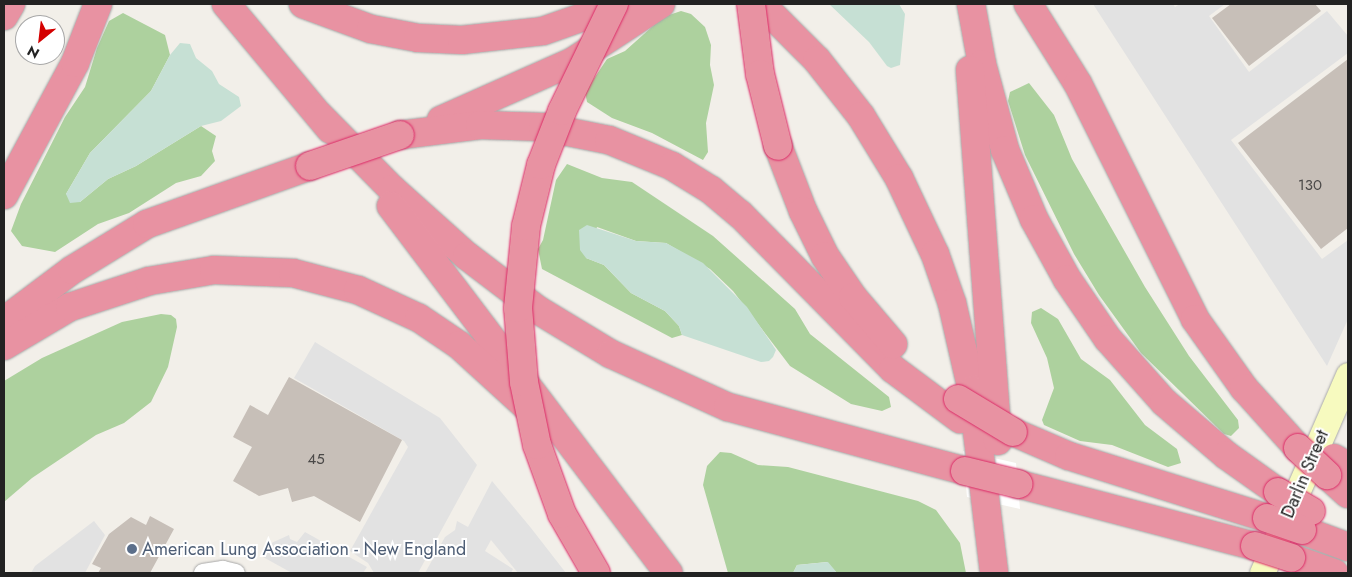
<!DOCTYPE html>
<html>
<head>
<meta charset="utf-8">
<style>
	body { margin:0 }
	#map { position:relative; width:1352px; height:577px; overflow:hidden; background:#f2efe9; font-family:Jost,sans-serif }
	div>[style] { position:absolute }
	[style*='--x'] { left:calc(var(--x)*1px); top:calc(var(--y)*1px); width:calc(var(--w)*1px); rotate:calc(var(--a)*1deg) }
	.forest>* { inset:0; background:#add19e }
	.wetland>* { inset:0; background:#c6e0d4 }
	.parking>* { inset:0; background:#e2e2e2 }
	.pier>* { inset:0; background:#fff }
	.building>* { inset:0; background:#c7bfb8 }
	.roads { filter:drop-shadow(0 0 1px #a9a9a9) drop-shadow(0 0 1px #a9a9a9) }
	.street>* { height:18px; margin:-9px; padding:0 9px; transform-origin:9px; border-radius:9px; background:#fff }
	.secondary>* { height:25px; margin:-12.5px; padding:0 12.5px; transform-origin:12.5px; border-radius:12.5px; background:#f7fabf }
	.highway>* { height:28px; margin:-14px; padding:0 14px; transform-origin:14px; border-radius:14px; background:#e892a2 }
	.bridges { filter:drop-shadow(0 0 1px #dc2a67) drop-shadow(0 0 1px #dc2a67) }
	.highway-bridge>* { height:28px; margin:-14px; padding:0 14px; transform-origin:14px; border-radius:14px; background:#e892a2 }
	.dots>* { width:14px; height:14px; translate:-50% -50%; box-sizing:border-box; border:2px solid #fff; border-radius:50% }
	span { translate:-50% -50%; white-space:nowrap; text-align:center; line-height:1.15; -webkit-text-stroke:4px #fff; paint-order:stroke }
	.number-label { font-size:15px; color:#4b4948 }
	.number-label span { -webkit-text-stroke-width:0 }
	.street-label { font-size:18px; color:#222 }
	.service-label { font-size:18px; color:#4e5e75 }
	.left { translate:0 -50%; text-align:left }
	.frame { position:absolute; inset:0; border:5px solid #222; pointer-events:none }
	.north { position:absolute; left:15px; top:15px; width:50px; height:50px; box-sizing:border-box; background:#fff; border:1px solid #a7a7a7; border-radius:50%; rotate:209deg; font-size:14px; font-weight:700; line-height:20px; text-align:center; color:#222 }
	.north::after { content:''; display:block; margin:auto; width:18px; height:22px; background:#d40000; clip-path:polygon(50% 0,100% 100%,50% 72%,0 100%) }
</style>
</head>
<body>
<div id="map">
	<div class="forest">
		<div style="clip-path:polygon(681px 11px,691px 14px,705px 27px,711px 45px,710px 65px,714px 85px,706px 123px,708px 152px,703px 160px,652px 133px,612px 118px,587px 102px,585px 92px,607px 59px,625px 51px,663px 17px)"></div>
		<div style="clip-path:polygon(123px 13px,165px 35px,170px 55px,151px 91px,90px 153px,66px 194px,80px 202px,108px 179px,136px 166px,201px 126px,216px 136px,212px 151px,215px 161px,201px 176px,176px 183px,129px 213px,98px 224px,55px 252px,22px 246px,11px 231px,21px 204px,65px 117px,85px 87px,97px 48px,109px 21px)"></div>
		<div style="clip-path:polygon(1029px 83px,1054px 115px,1072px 159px,1145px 287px,1189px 356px,1238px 420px,1239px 428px,1231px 436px,1224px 434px,1141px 353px,1099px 295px,1074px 254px,1025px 155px,1008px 101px,1010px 92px)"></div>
		<div style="clip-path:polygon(567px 164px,602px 178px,632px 182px,713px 236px,795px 309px,810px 334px,889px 397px,891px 407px,882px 411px,851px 404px,790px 366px,733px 291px,710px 269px,666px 243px,636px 241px,597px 227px,586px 258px,604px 265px,631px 293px,665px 311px,679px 326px,682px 335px,672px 338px,542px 269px,538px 249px,543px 240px,556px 180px)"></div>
		<div style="clip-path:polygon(1041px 308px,1058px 319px,1081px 359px,1110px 380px,1145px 425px,1177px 449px,1181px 463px,1168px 467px,1112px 445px,1080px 441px,1044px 425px,1042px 420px,1054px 388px,1047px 358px,1031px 323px,1032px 312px)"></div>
		<div style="clip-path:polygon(161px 314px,171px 315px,176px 319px,177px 327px,168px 367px,151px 402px,124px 423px,96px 435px,32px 478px,4px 502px,4px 381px,42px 358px,122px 322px)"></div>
		<div style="clip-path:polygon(720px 452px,731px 453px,758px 465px,788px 467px,918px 501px,936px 510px,960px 543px,966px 573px,837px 573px,827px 562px,797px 565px,793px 573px,728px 573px,703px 485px,707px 466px)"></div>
	</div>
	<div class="wetland">
		<div style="clip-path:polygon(829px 4px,899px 4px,905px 14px,900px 65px,891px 68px,887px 66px,869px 42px)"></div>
		<div style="clip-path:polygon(180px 43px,190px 44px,196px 58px,212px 71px,219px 84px,239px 97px,241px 106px,221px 121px,201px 126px,136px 166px,108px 179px,80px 202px,70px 203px,66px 194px,90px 153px,151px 91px,170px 55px)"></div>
		<div style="clip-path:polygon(587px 225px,636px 241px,666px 243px,703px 263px,747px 307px,776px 350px,773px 357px,769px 361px,761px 362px,682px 335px,679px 326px,665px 311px,631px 293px,604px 265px,586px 258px,580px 250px,579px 230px)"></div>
		<div style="clip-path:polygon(828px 562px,837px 573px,793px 573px,797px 565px)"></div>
	</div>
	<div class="parking">
		<div style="clip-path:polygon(1093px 4px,1173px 4px,1175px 7px,1180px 4px,1225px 4px,1209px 16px,1249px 72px,1327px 11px,1348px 36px,1348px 53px,1231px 140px,1322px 259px,1348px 240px,1348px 319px,1327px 366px)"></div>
		<div style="clip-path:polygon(315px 342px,440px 418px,477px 465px,418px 573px,374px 573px,368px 563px,350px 551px,408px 447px,404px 441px,294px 378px)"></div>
		<div style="clip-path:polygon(492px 481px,531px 528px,566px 573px,518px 573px,491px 540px,485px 551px,513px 569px,511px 573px,425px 573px,445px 537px,455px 530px,457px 521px,468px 527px)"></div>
		<div style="clip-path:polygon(94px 521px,105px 535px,85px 573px,31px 573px,35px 566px)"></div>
		<div style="clip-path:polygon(305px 532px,367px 567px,363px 573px,292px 573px,263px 557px,267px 545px,289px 535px,290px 539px,297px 542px)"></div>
	</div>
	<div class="pier">
		<div style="clip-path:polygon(963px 451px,1016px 463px,1020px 509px,967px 497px)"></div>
	</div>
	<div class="building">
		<div style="clip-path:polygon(1231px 4px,1315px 4px,1321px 11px,1249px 66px,1212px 18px)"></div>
		<div style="clip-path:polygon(1348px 59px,1348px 228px,1321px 249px,1238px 143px)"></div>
		<div style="clip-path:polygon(289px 377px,402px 440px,360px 522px,314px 496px,292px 502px,288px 488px,259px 496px,233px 481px,252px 447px,233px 437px,250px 405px,268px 415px)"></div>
		<div style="clip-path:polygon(150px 516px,174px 529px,150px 573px,98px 573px,101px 568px,92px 564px,109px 534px,131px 517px,146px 525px)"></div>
	</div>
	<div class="roads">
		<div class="street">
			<div style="--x:203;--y:573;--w:20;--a:-9"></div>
			<div style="--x:223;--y:570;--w:13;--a:13"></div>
		</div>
		<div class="secondary">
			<div style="--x:1262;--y:573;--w:216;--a:-66.5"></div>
		</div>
		<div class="highway">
			<div style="--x:226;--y:4;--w:163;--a:50.2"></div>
			<div style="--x:303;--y:4;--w:72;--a:20.2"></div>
			<div style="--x:371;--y:29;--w:48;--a:10.8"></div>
			<div style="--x:418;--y:38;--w:44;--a:2.6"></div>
			<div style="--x:462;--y:40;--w:81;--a:-6.3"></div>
			<div style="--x:543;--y:31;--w:82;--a:-19.3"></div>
			<div style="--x:761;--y:4;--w:79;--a:45"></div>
			<div style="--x:817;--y:60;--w:71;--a:51.8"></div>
			<div style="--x:861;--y:116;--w:73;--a:58.5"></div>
			<div style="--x:899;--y:178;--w:84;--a:64.7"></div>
			<div style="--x:935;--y:254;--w:52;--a:70.9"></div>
			<div style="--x:952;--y:303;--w:89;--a:77.1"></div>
			<div style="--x:972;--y:390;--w:184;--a:83.1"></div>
			<div style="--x:971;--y:4;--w:61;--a:79.6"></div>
			<div style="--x:982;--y:64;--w:89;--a:75"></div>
			<div style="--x:1005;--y:150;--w:75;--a:67.2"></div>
			<div style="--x:1034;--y:219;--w:68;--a:61.2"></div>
			<div style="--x:1067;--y:279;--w:73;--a:55.7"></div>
			<div style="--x:1108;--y:339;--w:84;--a:48.4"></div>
			<div style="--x:1164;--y:402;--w:82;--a:40.5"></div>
			<div style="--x:1226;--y:455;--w:64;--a:35.4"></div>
			<div style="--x:1028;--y:4;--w:94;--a:58"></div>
			<div style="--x:1078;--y:84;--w:263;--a:63.5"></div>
			<div style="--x:1195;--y:319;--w:85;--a:54.6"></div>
			<div style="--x:1244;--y:388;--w:81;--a:48"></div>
			<div style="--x:4;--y:16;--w:14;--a:-60"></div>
			<div style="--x:970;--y:70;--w:372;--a:85.7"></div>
			<div style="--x:319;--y:115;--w:104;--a:45.4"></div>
			<div style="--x:392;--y:189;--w:101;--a:41.8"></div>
			<div style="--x:467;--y:256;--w:89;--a:37.3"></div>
			<div style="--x:538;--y:310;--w:85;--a:31.1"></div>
			<div style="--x:611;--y:354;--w:128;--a:24.4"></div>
			<div style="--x:728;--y:407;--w:245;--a:15.1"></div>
			<div style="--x:441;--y:120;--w:143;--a:-23.9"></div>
			<div style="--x:572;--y:62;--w:106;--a:-33.1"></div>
			<div style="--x:400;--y:135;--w:81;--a:-7.1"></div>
			<div style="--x:480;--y:125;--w:63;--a:1.8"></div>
			<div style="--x:543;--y:127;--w:67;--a:11.1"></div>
			<div style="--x:609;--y:140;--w:68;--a:22.4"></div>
			<div style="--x:672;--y:166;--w:46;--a:31.6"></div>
			<div style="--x:711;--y:190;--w:38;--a:40"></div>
			<div style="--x:740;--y:214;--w:218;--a:45.4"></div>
			<div style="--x:893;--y:369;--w:84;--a:36.7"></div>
			<div style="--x:778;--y:146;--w:70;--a:69"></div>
			<div style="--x:803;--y:211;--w:50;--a:63.9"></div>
			<div style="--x:825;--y:256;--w:50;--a:55.7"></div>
			<div style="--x:853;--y:297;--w:62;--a:49.6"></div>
			<div style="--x:4;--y:195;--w:150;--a:-61.7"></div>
			<div style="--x:75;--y:63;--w:63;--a:-68.7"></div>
			<div style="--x:391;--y:206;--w:460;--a:52.9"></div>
			<div style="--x:4;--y:321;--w:85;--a:-36.9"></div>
			<div style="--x:72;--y:270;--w:88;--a:-31.5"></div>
			<div style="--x:147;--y:224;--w:173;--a:-19.6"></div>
			<div style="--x:4;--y:346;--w:77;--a:-30.6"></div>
			<div style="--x:70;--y:307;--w:83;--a:-18.2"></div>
			<div style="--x:149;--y:281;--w:66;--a:-9.6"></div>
			<div style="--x:214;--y:270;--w:79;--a:2.2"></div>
			<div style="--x:293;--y:273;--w:67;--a:14.7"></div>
			<div style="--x:358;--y:290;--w:67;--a:24.7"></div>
			<div style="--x:419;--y:318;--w:48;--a:34"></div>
			<div style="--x:459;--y:345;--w:93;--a:42.4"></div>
			<div style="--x:1013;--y:432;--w:61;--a:23.2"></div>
			<div style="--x:1069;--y:456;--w:207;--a:17.4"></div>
			<div style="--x:1334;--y:458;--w:16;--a:30"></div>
			<div style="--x:1327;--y:475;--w:28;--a:42"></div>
			<div style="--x:1018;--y:484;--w:245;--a:14.7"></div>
			<div style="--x:1302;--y:530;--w:49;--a:20.3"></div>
			<div style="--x:1291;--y:558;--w:46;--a:19.2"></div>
		</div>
	</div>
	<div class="bridges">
		<div class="highway-bridge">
			<div style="--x:751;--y:4;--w:71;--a:82.7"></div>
			<div style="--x:760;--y:74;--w:74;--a:76"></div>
			<div style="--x:310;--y:166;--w:95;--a:-19"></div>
			<div style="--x:958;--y:399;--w:64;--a:31"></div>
			<div style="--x:1298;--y:448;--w:40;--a:43"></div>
			<div style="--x:965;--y:471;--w:55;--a:13.8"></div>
			<div style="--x:1278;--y:492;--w:38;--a:30"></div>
			<div style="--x:1267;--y:518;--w:37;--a:19"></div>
			<div style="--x:1255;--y:546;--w:38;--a:18"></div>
			<div style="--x:596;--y:573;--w:68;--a:-120"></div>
			<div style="--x:562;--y:514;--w:73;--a:-109.9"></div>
			<div style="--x:537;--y:445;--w:64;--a:-101.7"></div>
			<div style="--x:524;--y:382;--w:74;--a:-94.6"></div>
			<div style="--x:518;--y:308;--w:82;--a:-84.4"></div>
			<div style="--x:526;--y:226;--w:63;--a:-76.2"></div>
			<div style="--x:541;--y:165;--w:58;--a:-68.7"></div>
			<div style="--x:562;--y:111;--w:119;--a:-64.1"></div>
		</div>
	</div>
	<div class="dots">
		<div style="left:132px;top:549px;background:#5c6f8a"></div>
	</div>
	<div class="number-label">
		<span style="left:1310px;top:186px">130</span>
		<span style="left:316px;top:460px">45</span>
	</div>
	<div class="street-label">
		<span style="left:1305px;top:474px;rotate:-67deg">Darlin Street</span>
	</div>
	<div class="service-label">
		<span class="left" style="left:142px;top:549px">American Lung Association - New England</span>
	</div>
	<div class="frame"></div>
	<div class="north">N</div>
</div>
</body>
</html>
